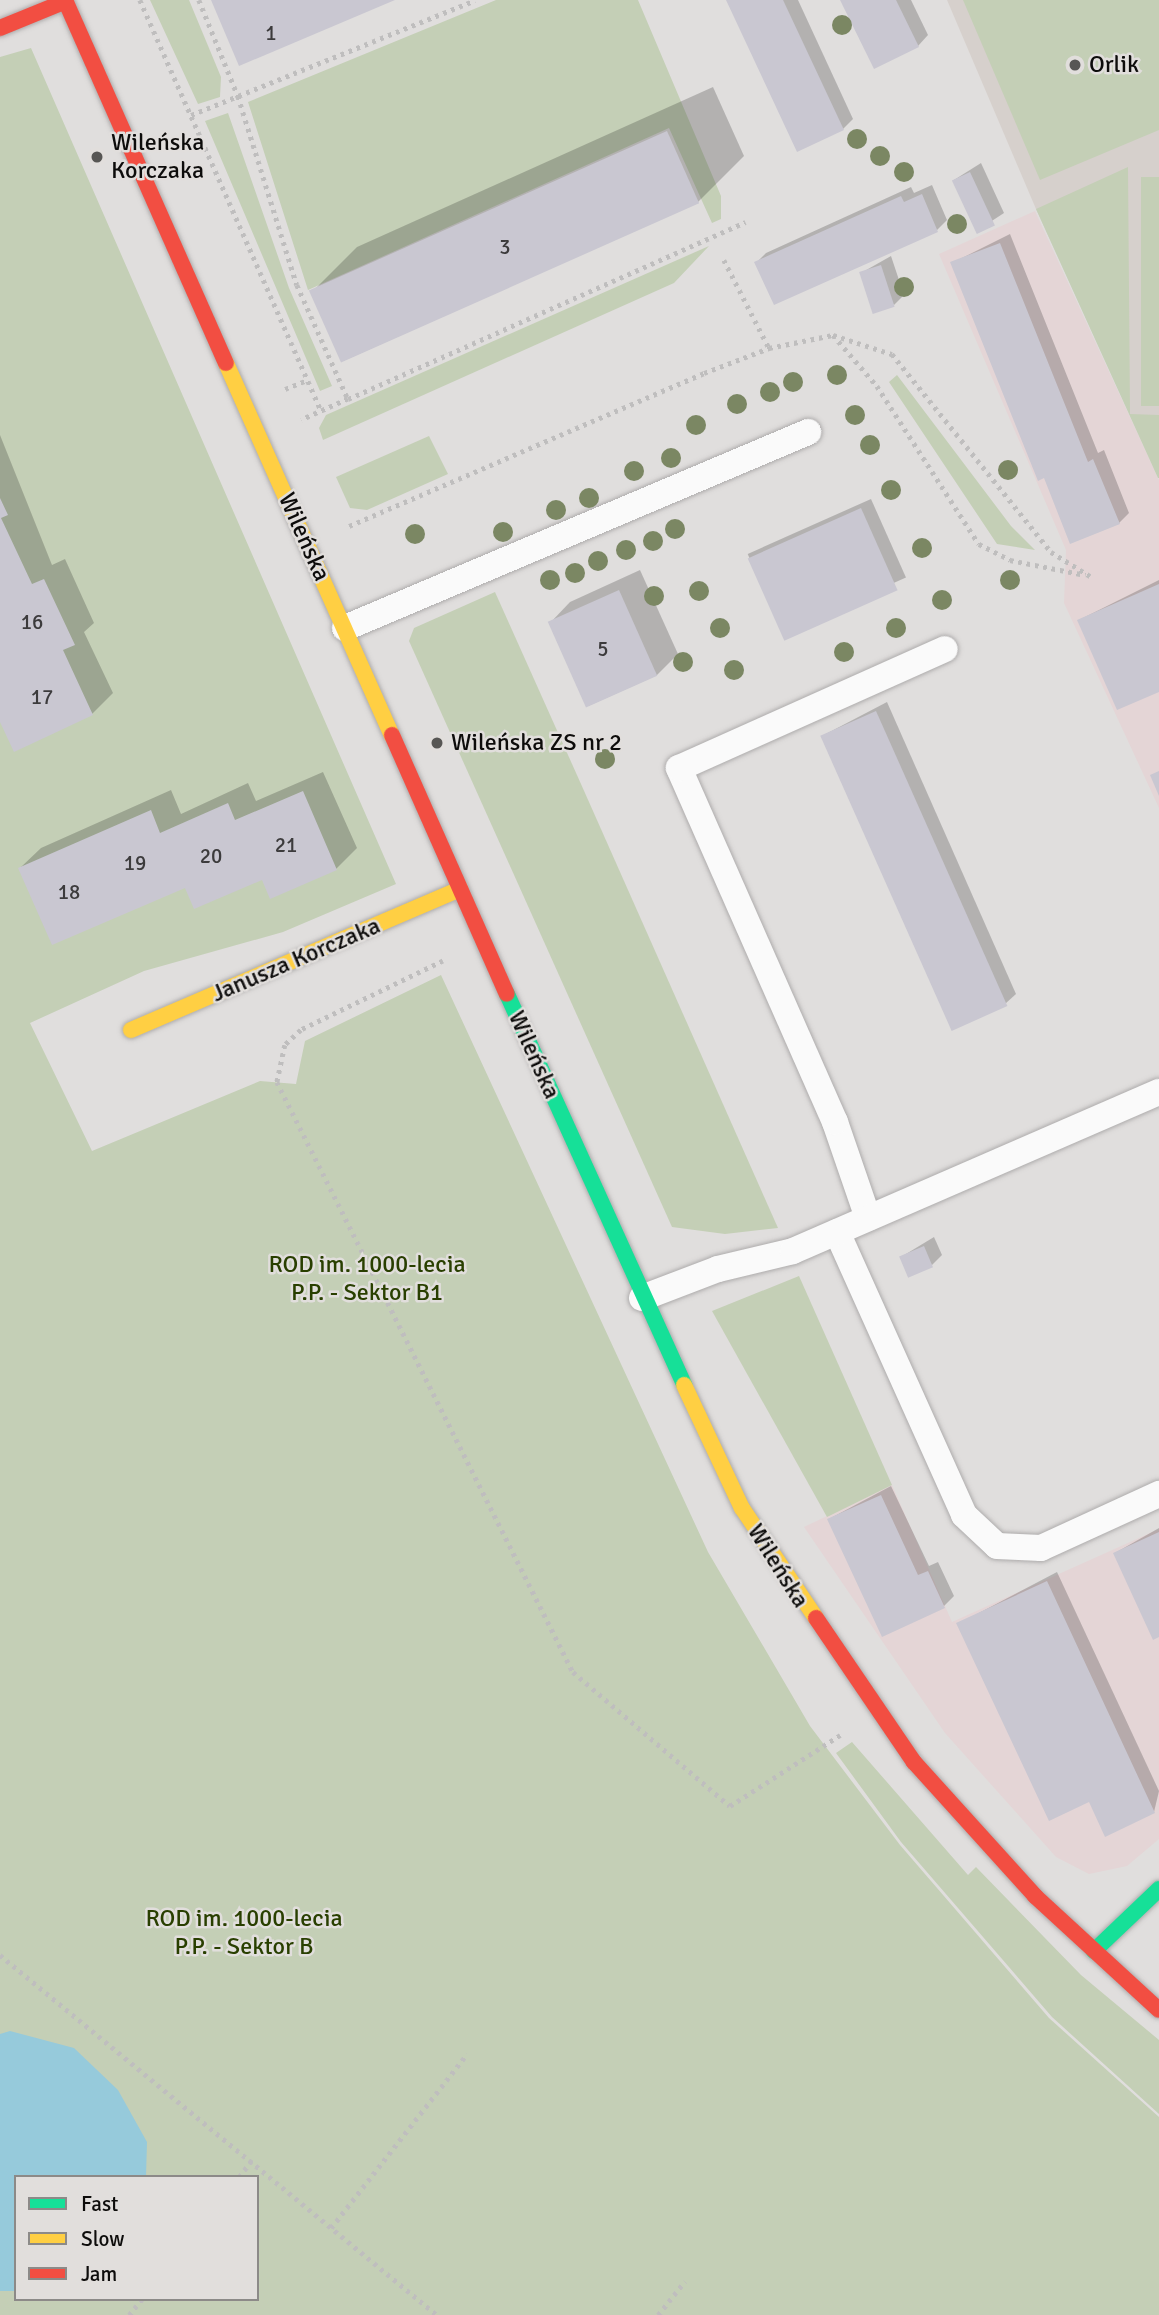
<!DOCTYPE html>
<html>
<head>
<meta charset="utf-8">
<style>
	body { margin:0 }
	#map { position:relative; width:1159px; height:2315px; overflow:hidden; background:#e0dedd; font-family:Signika,sans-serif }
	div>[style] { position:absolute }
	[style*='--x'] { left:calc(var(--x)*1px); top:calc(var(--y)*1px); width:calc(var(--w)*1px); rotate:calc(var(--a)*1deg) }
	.built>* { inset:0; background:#d6d0cc }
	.industrial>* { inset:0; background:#e4d5d6 }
	.green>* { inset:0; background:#c4cfb6; transform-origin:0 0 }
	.water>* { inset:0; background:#96cadb }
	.shadow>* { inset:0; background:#0003; transform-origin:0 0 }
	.building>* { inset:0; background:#c9c7d1; transform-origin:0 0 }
	.path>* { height:4.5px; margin-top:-2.25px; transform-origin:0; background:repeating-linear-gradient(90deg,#bfbebe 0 3.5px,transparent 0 8.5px) }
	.roads { filter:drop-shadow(0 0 2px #aeacac) drop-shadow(0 0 2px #aeacac) }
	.lane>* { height:26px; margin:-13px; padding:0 13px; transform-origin:13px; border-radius:13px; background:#fafafa }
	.fast>* { height:16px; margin:-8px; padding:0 8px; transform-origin:8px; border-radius:8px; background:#16e098 }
	.slow>* { height:16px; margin:-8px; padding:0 8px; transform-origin:8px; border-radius:8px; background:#ffcf43 }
	.jam>* { height:16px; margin:-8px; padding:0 8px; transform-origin:8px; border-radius:8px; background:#f24e42 }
	.trees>* { width:20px; height:20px; margin:-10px; border-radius:50%; background:#7b8763 }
	.dots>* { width:19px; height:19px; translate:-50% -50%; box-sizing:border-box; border:4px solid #e1dedc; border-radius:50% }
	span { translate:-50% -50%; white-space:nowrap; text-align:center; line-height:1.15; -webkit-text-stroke:5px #e1dedc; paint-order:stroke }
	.number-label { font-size:21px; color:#3c3b3c }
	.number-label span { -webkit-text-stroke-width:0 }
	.poi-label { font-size:24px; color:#0d0c0b }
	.left { translate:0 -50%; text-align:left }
	.street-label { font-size:24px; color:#0d0c0b }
	.park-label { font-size:24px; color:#293f00 }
	.legend { position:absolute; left:14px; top:2175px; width:245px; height:126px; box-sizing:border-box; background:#e1dedc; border:2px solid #8c8a88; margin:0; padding:9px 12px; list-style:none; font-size:21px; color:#0d0c0b }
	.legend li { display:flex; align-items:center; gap:14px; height:35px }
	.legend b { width:35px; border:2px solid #8c8a88 }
</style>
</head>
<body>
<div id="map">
	<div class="built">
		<div style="clip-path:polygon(947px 0,1159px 0,1159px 478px,1036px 209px)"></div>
	</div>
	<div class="industrial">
		<div style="clip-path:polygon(1035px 211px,1159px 480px,1159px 808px,1064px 603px,1066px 550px,939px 254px)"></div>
		<div style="clip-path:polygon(892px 1485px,952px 1622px,1159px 1529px,1159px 1839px,1127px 1866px,1089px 1874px,1056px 1857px,945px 1733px,804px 1527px)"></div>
	</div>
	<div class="green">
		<div style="clip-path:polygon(150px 0,189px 0,221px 77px,220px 97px,198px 104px)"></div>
		<div style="clip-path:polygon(496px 0,638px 0,721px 196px,721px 219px,712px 223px,669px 128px,308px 290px,248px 102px)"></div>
		<div style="clip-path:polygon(963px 0,1159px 0,1159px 130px,1040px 180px)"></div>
		<div style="clip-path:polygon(evenodd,31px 48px,396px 884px,283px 932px,144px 971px,30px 1023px,92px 1151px,260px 1081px,296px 1084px,305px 1041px,441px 975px,708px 1552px,810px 1726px,900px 1845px,1049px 2018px,1159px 2117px,1159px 2315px,0 2315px,0 57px,31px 48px,16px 2177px,257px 2177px,257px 2299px,16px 2299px,16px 2177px)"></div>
		<div style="clip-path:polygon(228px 113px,289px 288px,332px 386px,320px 391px,205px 121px)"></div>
		<div style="clip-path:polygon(1128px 167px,1130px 414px,1159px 415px,1159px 478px,1158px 478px,1036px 209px)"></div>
		<div style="left:1159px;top:177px;width:229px;height:18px;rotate:90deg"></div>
		<div style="clip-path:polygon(709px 246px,674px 283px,323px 440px,319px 428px,326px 415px)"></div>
		<div style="clip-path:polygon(897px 375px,1011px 526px,1035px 550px,997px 544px,889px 382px)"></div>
		<div style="clip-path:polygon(429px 436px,448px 474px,367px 510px,350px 508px,336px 477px)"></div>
		<div style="clip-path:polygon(495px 592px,581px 784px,778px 1228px,725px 1234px,672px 1227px,409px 641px,414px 628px)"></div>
		<div style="clip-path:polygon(799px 1276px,892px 1485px,827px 1517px,712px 1311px)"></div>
		<div style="clip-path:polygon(852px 1742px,968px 1875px,976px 1867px,1081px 1975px,1159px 2040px,1159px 2114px,1052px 2017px,901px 1842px,836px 1753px)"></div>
	</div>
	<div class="water">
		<div style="clip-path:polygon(10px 2031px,74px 2048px,118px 2090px,147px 2142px,146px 2177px,16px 2177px,16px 2291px,0 2291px,0 2034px)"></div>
	</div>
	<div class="shadow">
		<div style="clip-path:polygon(728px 0,798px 0,853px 119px,843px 129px)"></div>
		<div style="clip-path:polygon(842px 0,911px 0,928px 35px,918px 46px)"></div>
		<div style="clip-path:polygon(713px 87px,744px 156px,698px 202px,343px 361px,312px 292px,357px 247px)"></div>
		<div style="clip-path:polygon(981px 163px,1004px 213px,978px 230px,954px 180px)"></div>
		<div style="clip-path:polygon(932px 185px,947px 220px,937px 230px,775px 303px,756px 263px,766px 253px,911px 187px,914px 193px)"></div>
		<div style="clip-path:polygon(1010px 234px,1098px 453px,1104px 450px,1129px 513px,1119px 523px,1045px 476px,952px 263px)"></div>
		<div style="clip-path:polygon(891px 256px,904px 295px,894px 305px,861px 273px)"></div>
		<div style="clip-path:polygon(0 435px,52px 565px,65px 559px,94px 623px,84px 632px,113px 693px,92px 714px,0 710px)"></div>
		<div style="left:871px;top:499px;width:86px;height:135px;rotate:66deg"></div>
		<div style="clip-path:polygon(640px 570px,678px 654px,657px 675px,588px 706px,550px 623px,570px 602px)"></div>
		<div style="clip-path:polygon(1159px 580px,1159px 690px,1079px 620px)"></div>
		<div style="clip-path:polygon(887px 702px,1016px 994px,1005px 1004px,822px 736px)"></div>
		<div style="clip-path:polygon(323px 772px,357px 848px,336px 869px,186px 886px,20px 868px,41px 848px,171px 790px,181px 814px,248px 783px,256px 801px)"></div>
		<div style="clip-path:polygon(934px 1237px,942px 1255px,932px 1265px,901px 1257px)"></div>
		<div style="clip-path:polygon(891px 1486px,929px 1566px,938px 1562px,954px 1596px,944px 1606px,829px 1519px)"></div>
		<div style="clip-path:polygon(1159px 1528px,1159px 1635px,1115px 1553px)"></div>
		<div style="clip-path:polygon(1057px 1572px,1159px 1791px,1154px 1812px,958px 1624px)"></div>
	</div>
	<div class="building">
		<div style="clip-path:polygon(211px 0,395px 0,239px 66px)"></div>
		<div style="clip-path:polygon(726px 0,783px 0,844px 130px,797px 152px)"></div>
		<div style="clip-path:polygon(840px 0,896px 0,919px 47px,874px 69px)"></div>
		<div style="left:667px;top:131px;width:79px;height:392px;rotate:66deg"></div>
		<div style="left:970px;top:172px;width:59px;height:20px;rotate:65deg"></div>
		<div style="clip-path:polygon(922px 194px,938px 232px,774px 305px,754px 262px,901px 196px,904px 202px)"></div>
		<div style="clip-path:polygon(1000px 243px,1088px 462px,1093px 459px,1120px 524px,1070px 544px,1044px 478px,1038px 481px,950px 262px)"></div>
		<div style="left:881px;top:265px;width:44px;height:23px;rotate:72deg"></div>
		<div style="clip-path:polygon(0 498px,8px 515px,1px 518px,32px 584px,44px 579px,75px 645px,63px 650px,93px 715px,14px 752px,0 722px)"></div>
		<div style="left:861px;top:508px;width:90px;height:124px;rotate:66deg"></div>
		<div style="clip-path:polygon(1159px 584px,1159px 692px,1117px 710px,1077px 620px)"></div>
		<div style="left:619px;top:590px;width:94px;height:78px;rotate:66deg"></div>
		<div style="left:876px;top:711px;width:323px;height:61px;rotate:66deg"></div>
		<div style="clip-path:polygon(1159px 771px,1159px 796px,1150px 775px)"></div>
		<div style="clip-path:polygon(303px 791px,337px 870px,270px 899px,262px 880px,194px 909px,185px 888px,52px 945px,18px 868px,151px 810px,160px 833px,228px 803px,235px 820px)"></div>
		<div style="left:924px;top:1246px;width:23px;height:27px;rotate:67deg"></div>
		<div style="clip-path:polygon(881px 1495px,918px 1575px,928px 1571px,945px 1608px,882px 1637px,827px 1519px)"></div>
		<div style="clip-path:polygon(1159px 1532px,1159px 1637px,1153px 1640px,1113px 1553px)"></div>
		<div style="clip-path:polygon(1047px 1581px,1155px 1813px,1105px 1837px,1089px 1802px,1049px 1821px,956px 1623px)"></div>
	</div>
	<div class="path">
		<div style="--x:140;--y:0;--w:449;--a:66.2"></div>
		<div style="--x:199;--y:0;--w:104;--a:67.9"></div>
		<div style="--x:238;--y:96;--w:198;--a:72.7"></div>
		<div style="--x:297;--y:285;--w:125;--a:65.9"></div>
		<div style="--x:348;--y:399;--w:51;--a:155.9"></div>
		<div style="--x:191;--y:115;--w:306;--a:-22"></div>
		<div style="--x:724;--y:260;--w:99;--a:62.9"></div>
		<div style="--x:833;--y:335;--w:67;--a:49.2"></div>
		<div style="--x:877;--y:386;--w:188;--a:57.2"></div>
		<div style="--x:979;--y:544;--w:35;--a:27"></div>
		<div style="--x:1010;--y:560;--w:77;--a:11.2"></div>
		<div style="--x:285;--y:389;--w:24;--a:-22"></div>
		<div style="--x:348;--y:399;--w:435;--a:-24"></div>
		<div style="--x:349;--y:526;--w:387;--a:-23.3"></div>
		<div style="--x:704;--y:373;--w:70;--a:-21"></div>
		<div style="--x:769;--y:348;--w:65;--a:-11.5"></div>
		<div style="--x:833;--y:335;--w:62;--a:17.9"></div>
		<div style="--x:892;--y:354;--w:254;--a:51.2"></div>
		<div style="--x:1051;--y:552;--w:46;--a:31.6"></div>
		<div style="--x:443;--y:961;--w:158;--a:154.1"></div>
		<div style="--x:301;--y:1030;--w:22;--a:137"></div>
		<div style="--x:285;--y:1045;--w:38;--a:102"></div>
		<div style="--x:277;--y:1082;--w:660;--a:63.36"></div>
		<div style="--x:573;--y:1672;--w:206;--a:40.5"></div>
		<div style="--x:730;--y:1806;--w:131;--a:-32.8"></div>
		<div style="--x:0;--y:1955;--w:566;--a:39.48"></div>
		<div style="--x:239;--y:2177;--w:21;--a:-53"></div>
		<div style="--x:331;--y:2228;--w:221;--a:-52"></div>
		<div style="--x:129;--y:2315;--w:21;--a:-51"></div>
		<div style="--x:658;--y:2315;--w:43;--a:-51.5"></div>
	</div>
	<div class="roads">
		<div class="lane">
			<div style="--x:345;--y:628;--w:503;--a:-22.94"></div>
			<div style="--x:868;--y:1218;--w:102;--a:-109"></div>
			<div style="--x:835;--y:1122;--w:387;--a:-113.8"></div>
			<div style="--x:679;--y:768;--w:291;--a:-24.1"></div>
			<div style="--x:837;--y:1232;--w:310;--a:65.8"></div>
			<div style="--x:964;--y:1515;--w:45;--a:43.2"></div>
			<div style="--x:997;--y:1546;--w:44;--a:2.6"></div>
			<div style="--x:1041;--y:1548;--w:130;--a:-24.6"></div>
			<div style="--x:642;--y:1298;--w:81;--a:-20.9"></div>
			<div style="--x:718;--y:1269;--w:77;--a:-13.5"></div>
			<div style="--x:793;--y:1251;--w:399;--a:-23.5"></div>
		</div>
		<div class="fast">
			<div style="--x:507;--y:994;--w:429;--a:65.6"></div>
			<div style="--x:1094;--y:1951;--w:90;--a:-43.6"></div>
		</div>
		<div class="slow">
			<div style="--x:226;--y:363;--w:407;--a:66"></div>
			<div style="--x:131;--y:1030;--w:358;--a:-23.2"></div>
			<div style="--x:684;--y:1385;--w:136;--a:64.8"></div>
			<div style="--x:742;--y:1508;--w:133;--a:56.1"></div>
		</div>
		<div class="jam">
			<div style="--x:65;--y:0;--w:397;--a:66.1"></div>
			<div style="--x:0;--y:28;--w:71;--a:-22.2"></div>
			<div style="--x:392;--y:735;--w:283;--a:66.1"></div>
			<div style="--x:816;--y:1618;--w:174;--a:55.8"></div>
			<div style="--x:914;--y:1762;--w:181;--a:47.9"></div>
			<div style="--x:1035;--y:1896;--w:168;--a:42.6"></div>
		</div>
	</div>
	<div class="trees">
		<div style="left:842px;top:25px"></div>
		<div style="left:857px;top:139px"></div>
		<div style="left:880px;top:156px"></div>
		<div style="left:904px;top:172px"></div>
		<div style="left:957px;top:224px"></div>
		<div style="left:904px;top:287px"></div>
		<div style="left:837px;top:375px"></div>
		<div style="left:793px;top:382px"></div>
		<div style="left:770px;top:392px"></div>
		<div style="left:737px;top:404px"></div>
		<div style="left:855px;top:415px"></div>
		<div style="left:696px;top:425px"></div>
		<div style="left:870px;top:445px"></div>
		<div style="left:671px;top:458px"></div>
		<div style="left:1008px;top:470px"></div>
		<div style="left:634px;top:471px"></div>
		<div style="left:891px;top:490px"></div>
		<div style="left:589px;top:498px"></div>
		<div style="left:556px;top:510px"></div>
		<div style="left:675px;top:529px"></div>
		<div style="left:503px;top:532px"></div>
		<div style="left:415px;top:534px"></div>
		<div style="left:653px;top:541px"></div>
		<div style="left:922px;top:548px"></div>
		<div style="left:626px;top:550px"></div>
		<div style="left:598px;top:561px"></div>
		<div style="left:575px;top:573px"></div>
		<div style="left:550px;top:580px"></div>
		<div style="left:1010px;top:580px"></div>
		<div style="left:699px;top:591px"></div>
		<div style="left:654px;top:596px"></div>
		<div style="left:942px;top:600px"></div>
		<div style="left:720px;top:628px"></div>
		<div style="left:896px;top:628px"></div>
		<div style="left:844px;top:652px"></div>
		<div style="left:683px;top:662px"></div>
		<div style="left:734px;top:670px"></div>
		<div style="left:605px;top:759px"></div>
	</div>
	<div class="dots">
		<div style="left:1075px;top:65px;background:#575654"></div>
		<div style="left:97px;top:157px;background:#575654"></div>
		<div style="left:437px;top:743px;background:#575654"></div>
	</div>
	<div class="number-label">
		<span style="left:271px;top:33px">1</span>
		<span style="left:505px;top:247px">3</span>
		<span style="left:32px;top:622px">16</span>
		<span style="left:603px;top:649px">5</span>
		<span style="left:42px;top:697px">17</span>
		<span style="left:286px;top:845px">21</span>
		<span style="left:211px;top:856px">20</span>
		<span style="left:135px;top:863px">19</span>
		<span style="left:69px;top:892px">18</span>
	</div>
	<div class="poi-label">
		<span class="left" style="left:1089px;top:65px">Orlik</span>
		<span class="left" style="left:111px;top:157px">Wileńska<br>Korczaka</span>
		<span class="left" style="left:451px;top:743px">Wileńska ZS nr 2</span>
	</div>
	<div class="street-label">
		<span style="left:304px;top:537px;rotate:66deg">Wileńska</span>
		<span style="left:296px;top:960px;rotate:-23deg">Janusza Korczaka</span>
		<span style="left:534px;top:1055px;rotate:66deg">Wileńska</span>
		<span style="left:778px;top:1566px;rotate:58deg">Wileńska</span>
	</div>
	<div class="park-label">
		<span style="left:367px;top:1279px">ROD im. 1000-lecia<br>P.P. - Sektor B1</span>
		<span style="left:244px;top:1933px">ROD im. 1000-lecia<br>P.P. - Sektor B</span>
	</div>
	<ul class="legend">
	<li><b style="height:9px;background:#16e098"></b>Fast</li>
	<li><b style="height:9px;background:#ffcf43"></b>Slow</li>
	<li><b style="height:9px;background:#f24e42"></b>Jam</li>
	</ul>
</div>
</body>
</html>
